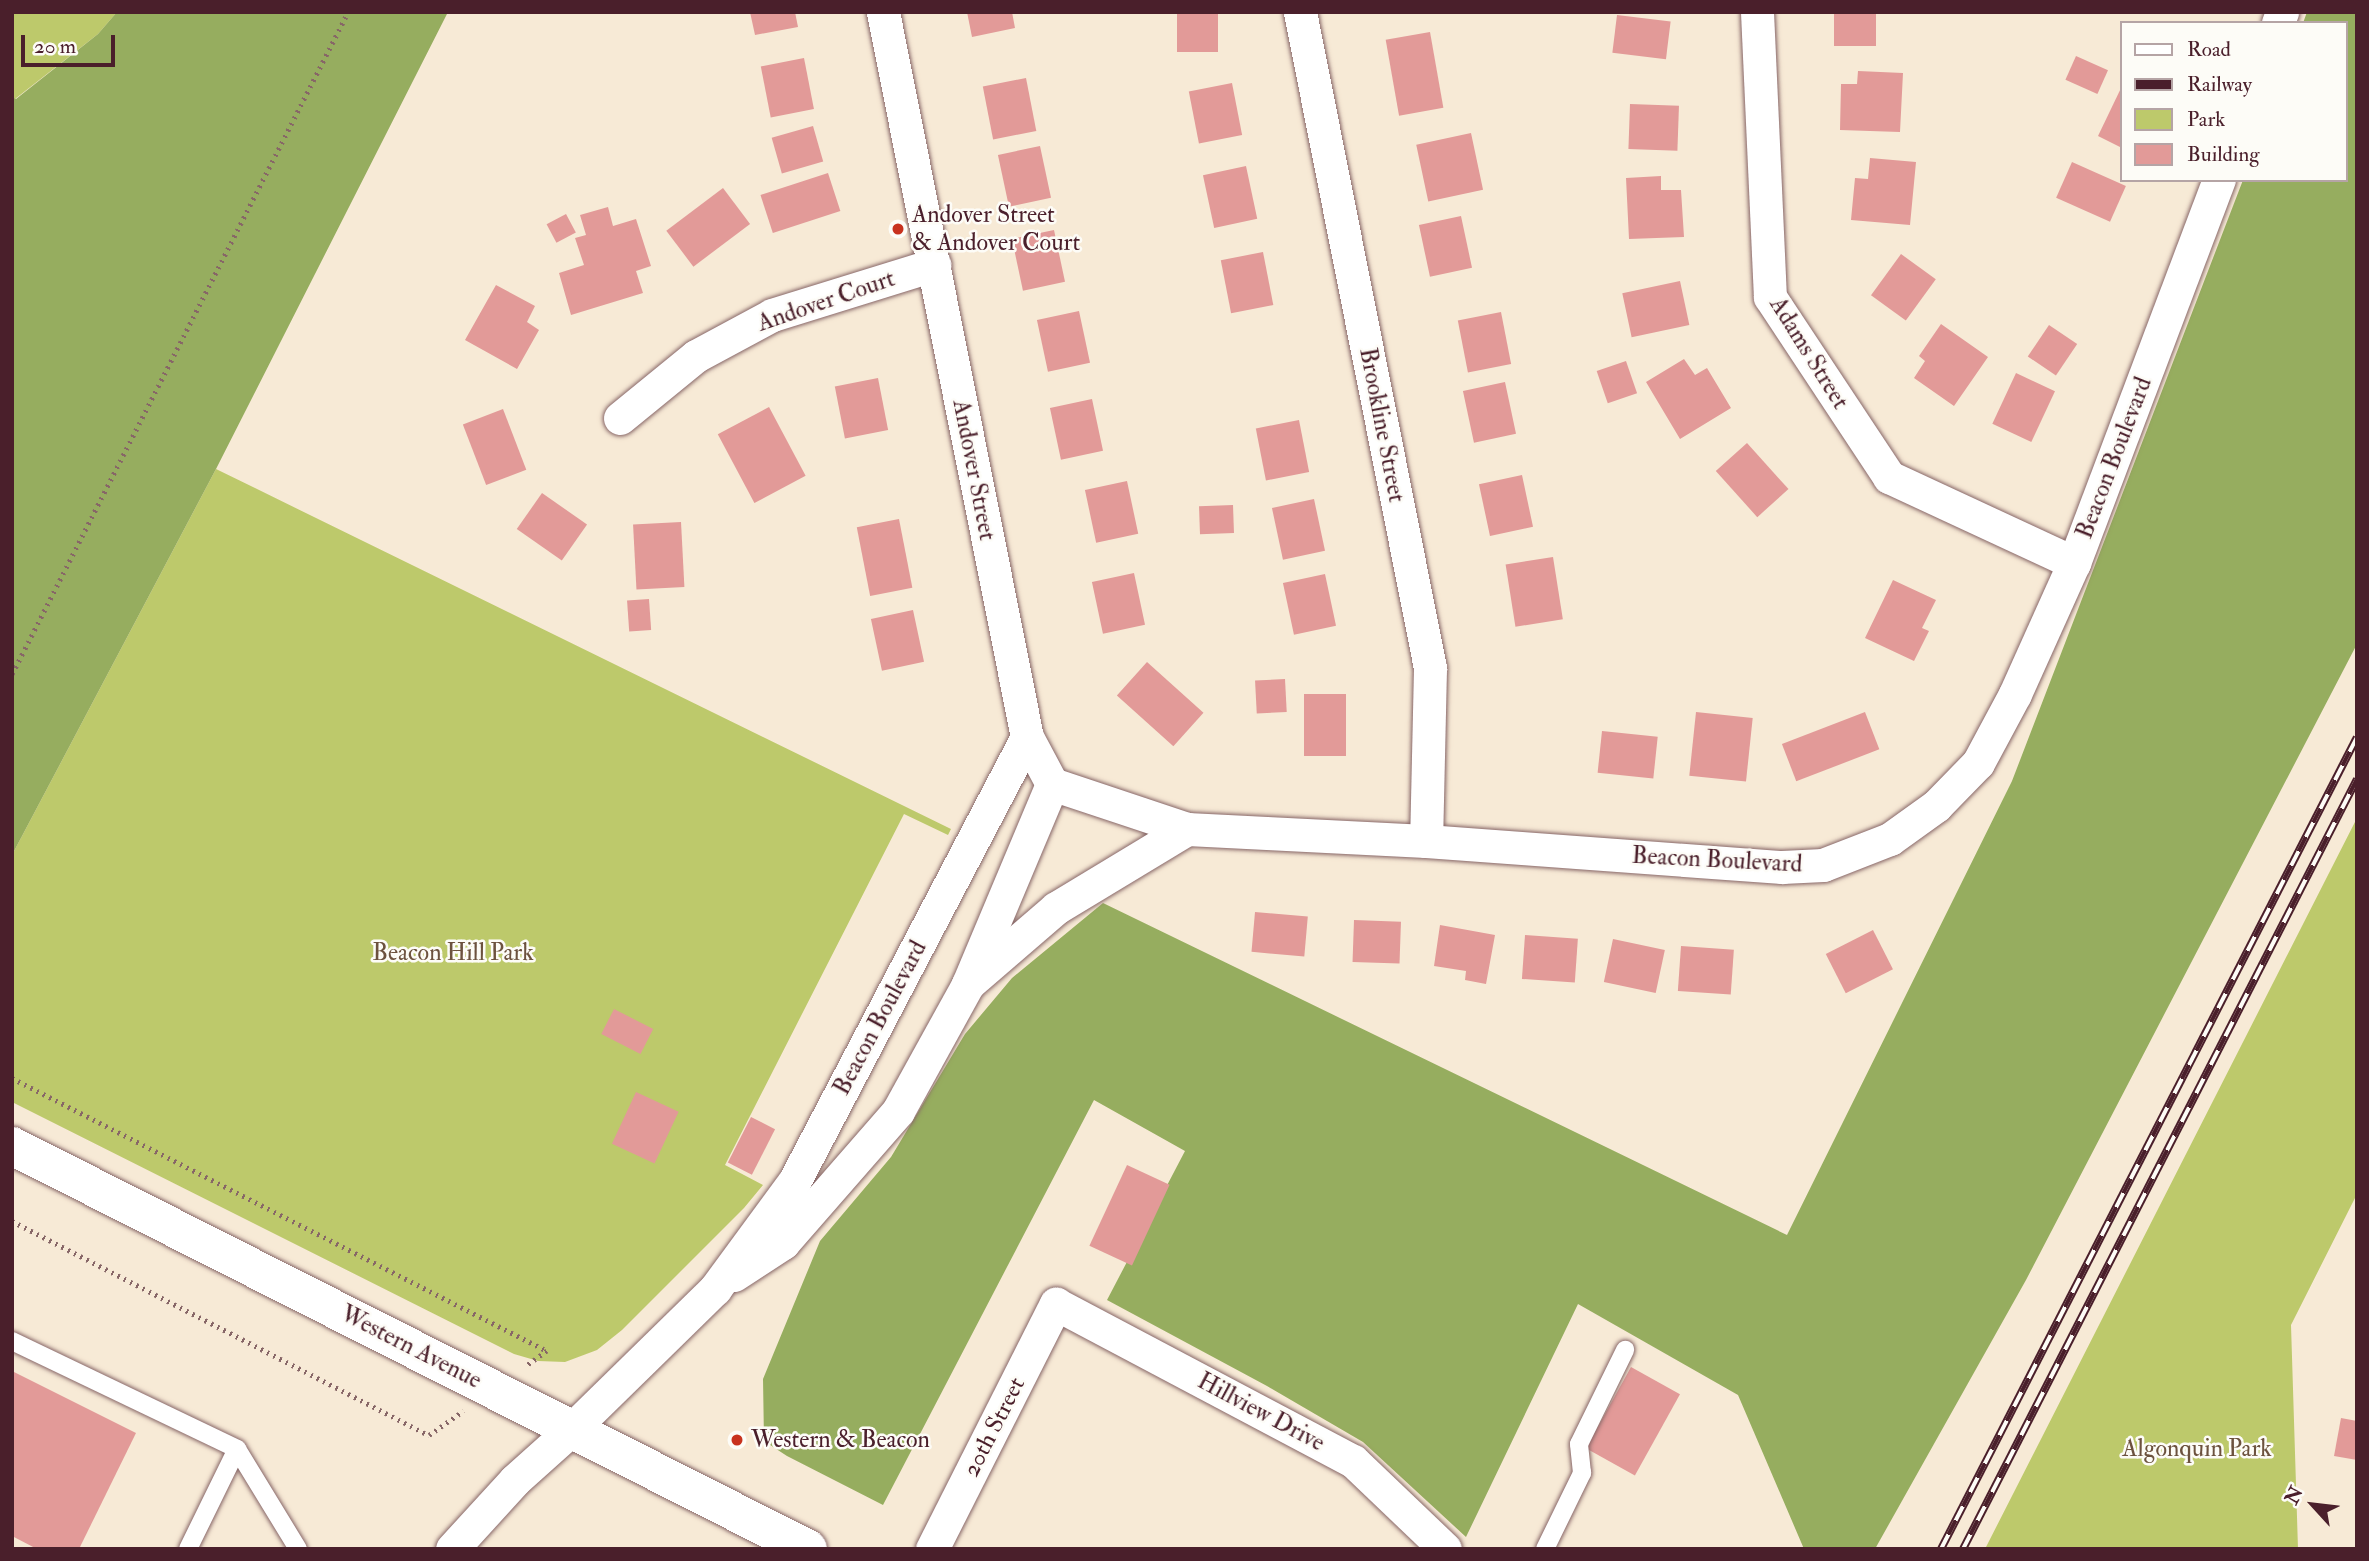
<!DOCTYPE html>
<html>
<head>
<meta charset="utf-8">
<style>
	body { margin:0 }
	#map { position:relative; width:2369px; height:1561px; overflow:hidden; background:#f7ead6; font-family:"IM FELL Double Pica",serif }
	div>[style] { position:absolute }
	[style*='--x'] { left:calc(var(--x)*1px); top:calc(var(--y)*1px); width:calc(var(--w)*1px); rotate:calc(var(--a)*1deg) }
	.green>* { inset:0; background:#bdc96b }
	.forest>* { inset:0; background:#96ad5f }
	.building>* { inset:0; background:#e29a98; transform-origin:0 0 }
	.path>* { height:4.5px; margin-top:-2.25px; transform-origin:0; background:repeating-linear-gradient(90deg,#876667 0 2px,transparent 0 7px) }
	.roads { filter:drop-shadow(0 0 2px #876667) drop-shadow(0 0 2px #876667) }
	.lane>* { height:18px; margin:-9px; padding:0 9px; transform-origin:9px; border-radius:9px; background:#fff }
	.street>* { height:33px; margin:-16.5px; padding:0 16.5px; transform-origin:16.5px; border-radius:16.5px; background:#fff }
	.secondary>* { height:38px; margin:-19px; padding:0 19px; transform-origin:19px; border-radius:19px; background:#fff }
	.rail>* { height:8px; margin-top:-4px; transform-origin:0; background:repeating-linear-gradient(90deg,#fdfcf7 0 16px,#4a1f2b 0 32px); box-sizing:border-box; border-block:2px solid #4a1f2b }
	.dots>* { width:19px; height:19px; translate:-50% -50%; box-sizing:border-box; border:4px solid #fdfcf7; border-radius:50% }
	span { translate:-50% -50%; white-space:nowrap; text-align:center; line-height:1.15; -webkit-text-stroke:5px #fdfcf7; paint-order:stroke }
	.poi-label { font-size:24px; color:#4a1f2b }
	.left { translate:0 -50%; text-align:left }
	.street-label { font-size:24px; color:#4a1f2b }
	.park-label { font-size:24px; color:#6c523e }
	.frame { position:absolute; inset:0; border:14px solid #4a1f2b; pointer-events:none }
	.legend { position:absolute; left:2120px; top:21px; width:228px; height:161px; box-sizing:border-box; background:#fdfcf7; border:2px solid #b5a4a5; margin:0; padding:9px 12px; list-style:none; font-size:21px; color:#4a1f2b }
	.legend li { display:flex; align-items:center; gap:14px; height:35px }
	.legend b { width:35px; border:2px solid #b5a4a5 }
	.north { position:absolute; left:2278px; top:1470px; width:70px; height:70px; -webkit-text-stroke:5px #fdfcf7; paint-order:stroke; rotate:297deg; font-size:19px; font-weight:700; line-height:28px; text-align:center; color:#4a1f2b }
	.north::after { content:''; display:block; margin:auto; width:24px; height:32px; background:#4a1f2b; clip-path:polygon(50% 0,100% 100%,50% 72%,0 100%) }
	.scale { position:absolute; left:21px; top:35px; width:94px; height:32px; box-sizing:border-box; border:4px solid #4a1f2b; border-top:0; padding-left:9px; font-size:21px; line-height:24px; white-space:nowrap; color:#4a1f2b; -webkit-text-stroke:5px #fdfcf7; paint-order:stroke }
</style>
</head>
<body>
<div id="map">
	<div class="green">
		<div style="clip-path:polygon(12px 12px,117px 12px,98px 34px,15px 99px,12px 97px)"></div>
		<div style="clip-path:polygon(216px 469px,951px 829px,948px 835px,904px 814px,725px 1165px,763px 1185px,744px 1208px,622px 1330px,597px 1350px,565px 1362px,538px 1361px,514px 1354px,12px 1102px,12px 855px)"></div>
		<div style="clip-path:polygon(2357px 818px,2357px 1194px,2291px 1325px,2298px 1549px,1985px 1549px)"></div>
	</div>
	<div class="forest">
		<div style="clip-path:polygon(117px 12px,448px 12px,216px 469px,12px 855px,12px 97px,16px 99px,98px 34px)"></div>
		<div style="clip-path:polygon(2307px 12px,2357px 12px,2357px 644px,2026px 1280px,1875px 1549px,1804px 1549px,1738px 1395px,1578px 1304px,1466px 1537px,1363px 1442px,1267px 1386px,1107px 1300px,1185px 1151px,1094px 1100px,883px 1505px,787px 1456px,764px 1441px,763px 1379px,820px 1241px,891px 1157px,965px 1034px,1012px 978px,1103px 903px,1787px 1235px,2012px 781px,2243px 180px,2346px 180px,2346px 23px,2303px 23px)"></div>
	</div>
	<div class="building">
		<div style="clip-path:polygon(750px 12px,795px 12px,798px 27px,755px 35px)"></div>
		<div style="clip-path:polygon(967px 12px,1012px 12px,1015px 28px,972px 37px)"></div>
		<div style="left:1177px;top:12px;width:41px;height:40px"></div>
		<div style="left:1834px;top:12px;width:42px;height:34px"></div>
		<div style="left:1617px;top:15px;width:54px;height:38px;rotate:7deg"></div>
		<div style="left:1430px;top:32px;width:77px;height:45px;rotate:80deg"></div>
		<div style="left:2076px;top:56px;width:35px;height:26px;rotate:24deg"></div>
		<div style="left:804px;top:58px;width:52px;height:44px;rotate:79deg"></div>
		<div style="clip-path:polygon(1858px 71px,1903px 73px,1900px 132px,1840px 130px,1841px 84px,1857px 84px)"></div>
		<div style="left:1026px;top:78px;width:54px;height:44px;rotate:79deg"></div>
		<div style="left:1232px;top:83px;width:53px;height:44px;rotate:79deg"></div>
		<div style="clip-path:polygon(2122px 86px,2122px 148px,2098px 136px)"></div>
		<div style="left:1630px;top:104px;width:49px;height:45px;rotate:2deg"></div>
		<div style="left:813px;top:126px;width:37px;height:43px;rotate:74deg"></div>
		<div style="left:1471px;top:133px;width:58px;height:56px;rotate:78deg"></div>
		<div style="left:1040px;top:146px;width:53px;height:43px;rotate:78deg"></div>
		<div style="clip-path:polygon(1870px 158px,1916px 162px,1910px 225px,1851px 220px,1855px 178px,1868px 179px)"></div>
		<div style="left:2072px;top:162px;width:59px;height:39px;rotate:24deg"></div>
		<div style="left:1246px;top:166px;width:54px;height:44px;rotate:78deg"></div>
		<div style="left:828px;top:173px;width:40px;height:71px;rotate:72deg"></div>
		<div style="clip-path:polygon(1661px 176px,1661px 190px,1681px 190px,1684px 237px,1629px 239px,1626px 178px)"></div>
		<div style="left:723px;top:188px;width:45px;height:71px;rotate:53deg"></div>
		<div style="clip-path:polygon(608px 207px,613px 226px,636px 219px,651px 266px,636px 271px,643px 293px,571px 315px,559px 273px,584px 265px,575px 238px,586px 235px,580px 215px)"></div>
		<div style="left:566px;top:214px;width:21px;height:22px;rotate:62deg"></div>
		<div style="left:1461px;top:216px;width:53px;height:43px;rotate:78deg"></div>
		<div style="left:1054px;top:230px;width:53px;height:43px;rotate:78deg"></div>
		<div style="left:1263px;top:252px;width:54px;height:43px;rotate:79deg"></div>
		<div style="left:1901px;top:254px;width:43px;height:51px;rotate:36deg"></div>
		<div style="left:1680px;top:281px;width:45px;height:59px;rotate:78deg"></div>
		<div style="clip-path:polygon(496px 285px,535px 306px,527px 322px,539px 330px,517px 369px,465px 340px)"></div>
		<div style="left:1079px;top:311px;width:53px;height:43px;rotate:78deg"></div>
		<div style="left:1501px;top:312px;width:53px;height:44px;rotate:79deg"></div>
		<div style="clip-path:polygon(1941px 324px,1988px 357px,1954px 406px,1914px 378px,1925px 361px,1919px 356px)"></div>
		<div style="left:2049px;top:325px;width:34px;height:38px;rotate:34deg"></div>
		<div style="clip-path:polygon(1684px 359px,1695px 375px,1707px 368px,1731px 408px,1680px 439px,1646px 382px)"></div>
		<div style="left:1626px;top:361px;width:34px;height:31px;rotate:71deg"></div>
		<div style="left:2016px;top:373px;width:43px;height:56px;rotate:25deg"></div>
		<div style="left:878px;top:378px;width:53px;height:44px;rotate:79deg"></div>
		<div style="left:1505px;top:382px;width:53px;height:43px;rotate:78deg"></div>
		<div style="left:1092px;top:399px;width:53px;height:43px;rotate:78deg"></div>
		<div style="left:769px;top:407px;width:78px;height:58px;rotate:62deg"></div>
		<div style="left:503px;top:409px;width:65px;height:43px;rotate:69deg"></div>
		<div style="left:1299px;top:420px;width:53px;height:44px;rotate:79deg"></div>
		<div style="left:1747px;top:443px;width:62px;height:42px;rotate:48deg"></div>
		<div style="left:1522px;top:475px;width:53px;height:44px;rotate:78deg"></div>
		<div style="left:1127px;top:481px;width:54px;height:43px;rotate:78deg"></div>
		<div style="left:542px;top:493px;width:55px;height:44px;rotate:35deg"></div>
		<div style="left:1314px;top:499px;width:53px;height:43px;rotate:78deg"></div>
		<div style="left:1233px;top:505px;width:28px;height:34px;rotate:88deg"></div>
		<div style="left:899px;top:519px;width:70px;height:43px;rotate:79deg"></div>
		<div style="left:681px;top:522px;width:65px;height:48px;rotate:87deg"></div>
		<div style="left:1553px;top:557px;width:63px;height:48px;rotate:81deg"></div>
		<div style="left:1134px;top:573px;width:53px;height:43px;rotate:78deg"></div>
		<div style="left:1325px;top:574px;width:53px;height:43px;rotate:78deg"></div>
		<div style="clip-path:polygon(1893px 580px,1936px 600px,1922px 628px,1929px 631px,1914px 661px,1865px 638px)"></div>
		<div style="left:649px;top:599px;width:31px;height:22px;rotate:86deg"></div>
		<div style="left:913px;top:610px;width:53px;height:43px;rotate:78deg"></div>
		<div style="left:1147px;top:662px;width:76px;height:45px;rotate:42deg"></div>
		<div style="left:1285px;top:679px;width:33px;height:30px;rotate:87deg"></div>
		<div style="left:1304px;top:694px;width:42px;height:62px"></div>
		<div style="left:1696px;top:712px;width:57px;height:64px;rotate:6deg"></div>
		<div style="left:1865px;top:712px;width:40px;height:89px;rotate:69deg"></div>
		<div style="left:1602px;top:731px;width:56px;height:42px;rotate:6deg"></div>
		<div style="left:1255px;top:912px;width:53px;height:40px;rotate:5deg"></div>
		<div style="left:1354px;top:920px;width:47px;height:42px;rotate:2deg"></div>
		<div style="clip-path:polygon(1440px 925px,1495px 935px,1486px 984px,1465px 980px,1466px 971px,1434px 966px)"></div>
		<div style="left:1873px;top:930px;width:44px;height:53px;rotate:63deg"></div>
		<div style="left:1525px;top:935px;width:53px;height:44px;rotate:4deg"></div>
		<div style="left:1613px;top:939px;width:53px;height:44px;rotate:12deg"></div>
		<div style="left:1681px;top:946px;width:53px;height:45px;rotate:4deg"></div>
		<div style="left:614px;top:1009px;width:44px;height:28px;rotate:27deg"></div>
		<div style="left:636px;top:1092px;width:47px;height:57px;rotate:25deg"></div>
		<div style="left:751px;top:1117px;width:27px;height:51px;rotate:27deg"></div>
		<div style="left:1127px;top:1165px;width:47px;height:89px;rotate:25deg"></div>
		<div style="left:1631px;top:1367px;width:56px;height:93px;rotate:29deg"></div>
		<div style="clip-path:polygon(12px 1371px,136px 1433px,79px 1549px,37px 1549px,12px 1536px)"></div>
		<div style="clip-path:polygon(2341px 1418px,2357px 1421px,2357px 1460px,2334px 1456px)"></div>
	</div>
	<div class="path">
		<div style="--x:12;--y:674;--w:742;--a:-63.09"></div>
		<div style="--x:12;--y:1078;--w:601;--a:27.03"></div>
		<div style="--x:547;--y:1351;--w:27;--a:144"></div>
		<div style="--x:12;--y:1221;--w:469;--a:27.2"></div>
		<div style="--x:429;--y:1435;--w:42;--a:-35.2"></div>
	</div>
	<div class="roads">
		<div class="lane">
			<div style="--x:12;--y:1341;--w:250;--a:25.6"></div>
			<div style="--x:237;--y:1449;--w:117;--a:58.6"></div>
			<div style="--x:188;--y:1549;--w:111;--a:-63.9"></div>
			<div style="--x:1545;--y:1549;--w:85;--a:-64"></div>
			<div style="--x:1582;--y:1473;--w:29;--a:-96"></div>
			<div style="--x:1579;--y:1444;--w:105;--a:-63.9"></div>
		</div>
		<div class="street">
			<div style="--x:883;--y:12;--w:739;--a:78.77"></div>
			<div style="--x:1027;--y:737;--w:53;--a:62"></div>
			<div style="--x:1052;--y:784;--w:142;--a:18.4"></div>
			<div style="--x:1300;--y:12;--w:669;--a:78.79"></div>
			<div style="--x:1430;--y:668;--w:173;--a:91.3"></div>
			<div style="--x:1757;--y:12;--w:285;--a:87.4"></div>
			<div style="--x:1770;--y:297;--w:216;--a:56.5"></div>
			<div style="--x:1889;--y:477;--w:204;--a:24.9"></div>
			<div style="--x:2278;--y:23;--w:12;--a:-70"></div>
			<div style="--x:620;--y:418;--w:98;--a:-39.2"></div>
			<div style="--x:696;--y:356;--w:86;--a:-28.3"></div>
			<div style="--x:772;--y:315;--w:170;--a:-17.2"></div>
			<div style="--x:968;--y:984;--w:116;--a:-40.8"></div>
			<div style="--x:1056;--y:908;--w:153;--a:-31.1"></div>
			<div style="--x:1187;--y:829;--w:239;--a:2.9"></div>
			<div style="--x:1426;--y:841;--w:357;--a:4.2"></div>
			<div style="--x:1782;--y:867;--w:41;--a:-2.8"></div>
			<div style="--x:1823;--y:865;--w:72;--a:-21.2"></div>
			<div style="--x:1890;--y:839;--w:57;--a:-35.7"></div>
			<div style="--x:1936;--y:806;--w:60;--a:-45.7"></div>
			<div style="--x:1978;--y:763;--w:78;--a:-61.8"></div>
			<div style="--x:2015;--y:694;--w:144;--a:-65.8"></div>
			<div style="--x:2074;--y:563;--w:410;--a:-69.3"></div>
			<div style="--x:734;--y:1275;--w:59;--a:-33.1"></div>
			<div style="--x:783;--y:1243;--w:175;--a:-48.9"></div>
			<div style="--x:898;--y:1111;--w:145;--a:-61.1"></div>
			<div style="--x:968;--y:984;--w:217;--a:-67.2"></div>
			<div style="--x:452;--y:1549;--w:93;--a:-47.6"></div>
			<div style="--x:515;--y:1480;--w:78;--a:-41.9"></div>
			<div style="--x:573;--y:1428;--w:199;--a:-44.4"></div>
			<div style="--x:715;--y:1289;--w:135;--a:-53.7"></div>
			<div style="--x:795;--y:1180;--w:500;--a:-62.36"></div>
			<div style="--x:932;--y:1549;--w:275;--a:-63.2"></div>
			<div style="--x:1056;--y:1304;--w:336;--a:27.9"></div>
			<div style="--x:1353;--y:1461;--w:127;--a:43.7"></div>
		</div>
		<div class="secondary">
			<div style="--x:12;--y:1146;--w:892;--a:26.85"></div>
		</div>
	</div>
	<div class="rail">
		<div style="--x:1941;--y:1549;--w:912;--a:-62.87"></div>
		<div style="--x:1963;--y:1549;--w:865;--a:-62.9"></div>
	</div>
	<div class="dots">
		<div style="left:898px;top:229px;background:#c8321e"></div>
		<div style="left:737px;top:1440px;background:#c8321e"></div>
	</div>
	<div class="poi-label">
		<span class="left" style="left:912px;top:229px">Andover Street<br>&amp; Andover Court</span>
		<span class="left" style="left:751px;top:1440px">Western &amp; Beacon</span>
	</div>
	<div class="street-label">
		<span style="left:826px;top:301px;rotate:-19deg">Andover Court</span>
		<span style="left:1809px;top:353px;rotate:58deg">Adams Street</span>
		<span style="left:1382px;top:425px;rotate:79deg">Brookline Street</span>
		<span style="left:2114px;top:458px;rotate:-69deg">Beacon Boulevard</span>
		<span style="left:974px;top:470px;rotate:79deg">Andover Street</span>
		<span style="left:1717px;top:860px;rotate:3deg">Beacon Boulevard</span>
		<span style="left:880px;top:1018px;rotate:-62deg">Beacon Boulevard</span>
		<span style="left:411px;top:1347px;rotate:27deg">Western Avenue</span>
		<span style="left:1261px;top:1412px;rotate:28deg">Hillview Drive</span>
		<span style="left:994px;top:1427px;rotate:-63deg">20th Street</span>
	</div>
	<div class="park-label">
		<span style="left:453px;top:953px">Beacon Hill Park</span>
		<span style="left:2197px;top:1449px">Algonquin Park</span>
	</div>
	<div class="frame"></div>
	<ul class="legend">
	<li><b style="height:9px;background:#fff"></b>Road</li>
	<li><b style="height:9px;background:#4a1f2b"></b>Railway</li>
	<li><b style="height:19px;background:#bdc96b"></b>Park</li>
	<li><b style="height:19px;background:#e29a98"></b>Building</li>
	</ul>
	<div class="north">N</div>
	<div class="scale">20 m</div>
</div>
</body>
</html>
